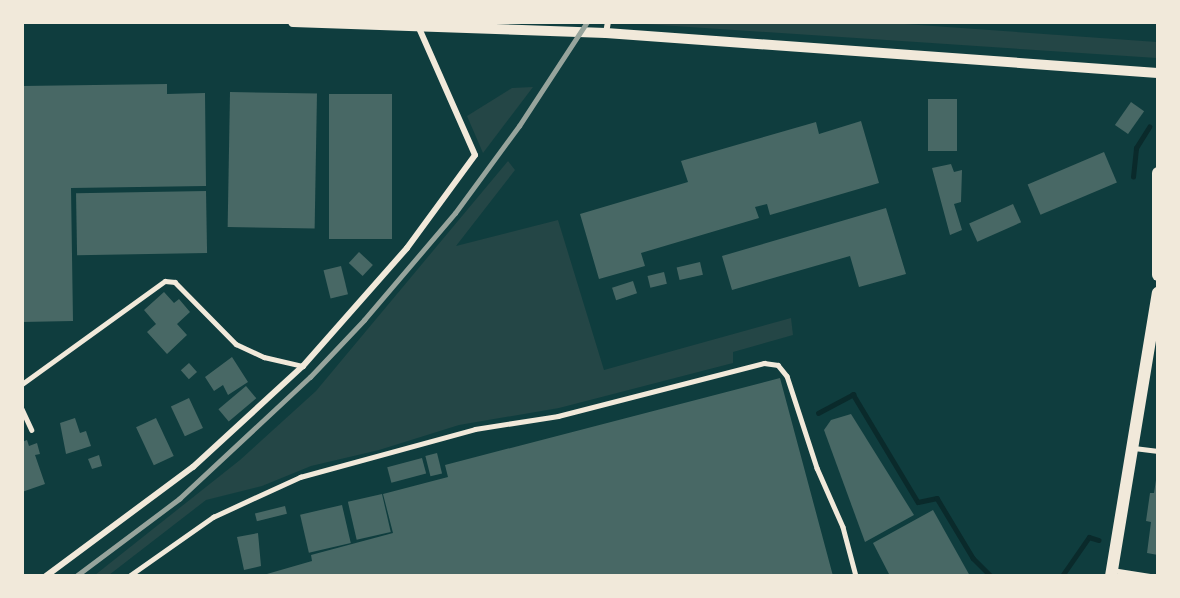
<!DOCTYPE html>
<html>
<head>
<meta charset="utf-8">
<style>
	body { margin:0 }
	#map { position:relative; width:1180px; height:598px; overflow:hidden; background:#0f3d3e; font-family:Lora,serif }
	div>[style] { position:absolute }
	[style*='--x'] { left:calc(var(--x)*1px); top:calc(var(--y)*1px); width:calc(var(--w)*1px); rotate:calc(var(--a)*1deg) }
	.green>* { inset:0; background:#244646 }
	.stream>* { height:4.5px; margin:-2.25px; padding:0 2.25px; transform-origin:2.25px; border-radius:2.25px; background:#0a2a2b }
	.building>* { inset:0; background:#486865; transform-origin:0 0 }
	.service>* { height:4.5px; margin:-2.25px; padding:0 2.25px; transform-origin:2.25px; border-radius:2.25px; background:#f1e9da }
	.minor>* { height:6px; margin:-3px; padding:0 3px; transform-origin:3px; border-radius:3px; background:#f1e9da }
	.tertiary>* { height:10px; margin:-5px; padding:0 5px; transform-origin:5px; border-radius:5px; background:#f1e9da }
	.secondary>* { height:12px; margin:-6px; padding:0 6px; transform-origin:6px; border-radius:6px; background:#f1e9da }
	.rail>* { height:4.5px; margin:-2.25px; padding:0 2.25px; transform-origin:2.25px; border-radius:2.25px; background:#97a49c }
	span { translate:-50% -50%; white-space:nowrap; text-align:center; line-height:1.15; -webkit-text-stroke:4.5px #f1e9da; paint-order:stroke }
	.frame { position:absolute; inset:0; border:24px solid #f1e9da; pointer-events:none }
</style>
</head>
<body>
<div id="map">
	<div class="green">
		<div style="clip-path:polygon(630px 23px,891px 23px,1157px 42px,1157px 58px)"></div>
		<div style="clip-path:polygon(533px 87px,483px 153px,467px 116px,512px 88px)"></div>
		<div style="clip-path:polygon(508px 161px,515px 170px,456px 246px,558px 220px,604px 370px,791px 318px,793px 335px,733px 352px,733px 363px,559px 408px,459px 425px,379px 450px,311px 466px,262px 486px,206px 500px,109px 575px,95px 575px,240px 460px,316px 391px)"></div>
	</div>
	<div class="stream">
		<div style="--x:1133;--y:177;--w:29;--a:-84"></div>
		<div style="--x:1136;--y:148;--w:25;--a:-58"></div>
		<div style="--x:818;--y:413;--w:40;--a:-28"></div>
		<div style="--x:853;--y:394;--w:126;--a:59"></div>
		<div style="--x:918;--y:502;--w:19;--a:-12"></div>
		<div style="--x:937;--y:498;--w:70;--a:59"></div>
		<div style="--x:973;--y:558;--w:25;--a:45"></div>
		<div style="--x:1062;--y:576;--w:47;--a:-55.3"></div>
		<div style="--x:1089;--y:537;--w:10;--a:17"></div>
	</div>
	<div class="building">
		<div style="clip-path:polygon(167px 84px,167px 94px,205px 93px,206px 186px,71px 188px,73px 321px,22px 322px,22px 86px)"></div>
		<div style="left:230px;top:92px;width:87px;height:135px;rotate:1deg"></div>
		<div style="left:329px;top:94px;width:63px;height:145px"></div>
		<div style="left:928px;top:99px;width:29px;height:52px"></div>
		<div style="left:1131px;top:102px;width:16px;height:28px;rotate:35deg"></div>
		<div style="clip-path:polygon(861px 121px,879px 183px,770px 215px,767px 204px,755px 207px,759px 218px,641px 253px,645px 266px,599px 279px,580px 214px,688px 182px,681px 161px,816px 122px,819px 134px)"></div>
		<div style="left:1104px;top:152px;width:33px;height:83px;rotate:67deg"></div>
		<div style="clip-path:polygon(951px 164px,954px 172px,962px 170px,961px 202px,954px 204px,962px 230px,950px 235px,932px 168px)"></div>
		<div style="left:206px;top:191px;width:62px;height:130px;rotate:89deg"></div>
		<div style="left:1013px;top:204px;width:20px;height:48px;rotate:66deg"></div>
		<div style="clip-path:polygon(886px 208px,906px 274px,859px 287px,850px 256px,732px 290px,722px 256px)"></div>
		<div style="left:359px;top:252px;width:19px;height:15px;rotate:43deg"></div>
		<div style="left:700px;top:262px;width:13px;height:24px;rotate:77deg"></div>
		<div style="left:341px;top:266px;width:29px;height:18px;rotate:76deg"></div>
		<div style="left:664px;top:272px;width:12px;height:17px;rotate:76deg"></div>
		<div style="left:633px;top:281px;width:13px;height:22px;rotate:72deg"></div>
		<div style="clip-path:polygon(164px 292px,174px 303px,179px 299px,190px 312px,177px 324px,187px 335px,167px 354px,147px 332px,156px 324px,144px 310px)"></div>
		<div style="clip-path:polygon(232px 357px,248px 382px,228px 395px,223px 385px,214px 391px,205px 377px)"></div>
		<div style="left:189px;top:363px;width:12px;height:11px;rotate:48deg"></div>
		<div style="clip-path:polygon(780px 378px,833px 576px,260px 576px,312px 561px,311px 555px,393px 533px,383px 494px,448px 477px,445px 465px)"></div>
		<div style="left:246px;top:386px;width:16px;height:36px;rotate:50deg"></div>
		<div style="left:189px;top:398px;width:33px;height:20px;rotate:65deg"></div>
		<div style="clip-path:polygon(851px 414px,914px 515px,865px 542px,824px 430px,831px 420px)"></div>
		<div style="clip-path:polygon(75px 418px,80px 433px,86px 431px,91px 446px,66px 454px,60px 423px)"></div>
		<div style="left:156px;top:418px;width:42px;height:22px;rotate:65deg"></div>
		<div style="clip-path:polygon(27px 440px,29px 446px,37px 443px,40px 454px,35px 455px,45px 484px,22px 492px,22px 442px)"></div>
		<div style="left:437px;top:453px;width:21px;height:12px;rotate:76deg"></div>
		<div style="clip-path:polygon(99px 455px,102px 466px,92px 469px,88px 459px)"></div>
		<div style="left:422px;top:458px;width:16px;height:36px;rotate:75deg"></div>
		<div style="clip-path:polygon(1156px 480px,1158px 480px,1158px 555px,1147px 553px,1151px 522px,1146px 521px,1150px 493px,1154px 493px)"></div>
		<div style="left:382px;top:494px;width:39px;height:35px;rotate:77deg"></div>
		<div style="left:342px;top:505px;width:39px;height:43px;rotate:77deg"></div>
		<div style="left:285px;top:506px;width:8px;height:31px;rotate:76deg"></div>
		<div style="clip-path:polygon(933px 510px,970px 576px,890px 576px,873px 543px)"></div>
		<div style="clip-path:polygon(258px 533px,261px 566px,244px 570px,237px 537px)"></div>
	</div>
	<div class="service">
		<div style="--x:22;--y:384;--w:176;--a:-35.8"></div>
		<div style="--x:165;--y:281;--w:10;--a:6"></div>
		<div style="--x:175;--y:282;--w:87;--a:45.5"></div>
		<div style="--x:236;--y:344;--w:31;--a:25"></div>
		<div style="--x:264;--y:357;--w:40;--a:13"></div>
		<div style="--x:22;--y:409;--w:23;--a:65"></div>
		<div style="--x:1134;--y:448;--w:24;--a:7"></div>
		<div style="--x:1112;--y:570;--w:38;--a:9"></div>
		<div style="--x:129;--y:576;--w:103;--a:-35.1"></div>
		<div style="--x:213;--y:517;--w:96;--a:-24.7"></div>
		<div style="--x:300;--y:477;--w:181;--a:-15.3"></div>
		<div style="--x:475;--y:429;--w:84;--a:-8.9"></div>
		<div style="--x:558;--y:416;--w:213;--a:-14.4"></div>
		<div style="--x:764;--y:363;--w:14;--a:8"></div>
		<div style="--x:778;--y:365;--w:14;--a:51"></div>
		<div style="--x:787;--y:376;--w:97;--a:71.9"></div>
		<div style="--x:817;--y:468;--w:64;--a:66.2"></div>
		<div style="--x:843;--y:527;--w:51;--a:75.1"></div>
	</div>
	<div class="minor">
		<div style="--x:606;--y:33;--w:11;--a:-80"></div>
		<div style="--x:46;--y:576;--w:183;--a:-36.6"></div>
		<div style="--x:193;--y:467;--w:149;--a:-42.6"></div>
		<div style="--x:303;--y:366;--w:157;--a:-48.6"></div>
		<div style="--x:407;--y:248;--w:115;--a:-53.8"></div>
		<div style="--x:475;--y:155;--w:141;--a:-113.8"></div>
	</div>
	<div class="tertiary">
		<div style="--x:293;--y:22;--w:313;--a:2"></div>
		<div style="--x:606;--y:33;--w:553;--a:4.14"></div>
	</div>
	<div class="secondary">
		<div style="--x:1158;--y:173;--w:102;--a:90"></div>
		<div style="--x:1111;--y:576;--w:287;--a:-80.6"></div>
	</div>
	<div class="rail">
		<div style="--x:76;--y:576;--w:129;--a:-36.8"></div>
		<div style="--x:179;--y:499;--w:179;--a:-43"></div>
		<div style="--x:310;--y:377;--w:79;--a:-46.5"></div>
		<div style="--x:364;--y:320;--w:140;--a:-49.6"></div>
		<div style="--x:455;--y:213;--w:108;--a:-53.7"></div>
		<div style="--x:519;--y:126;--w:124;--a:-56.8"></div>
	</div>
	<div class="frame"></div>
</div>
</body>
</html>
